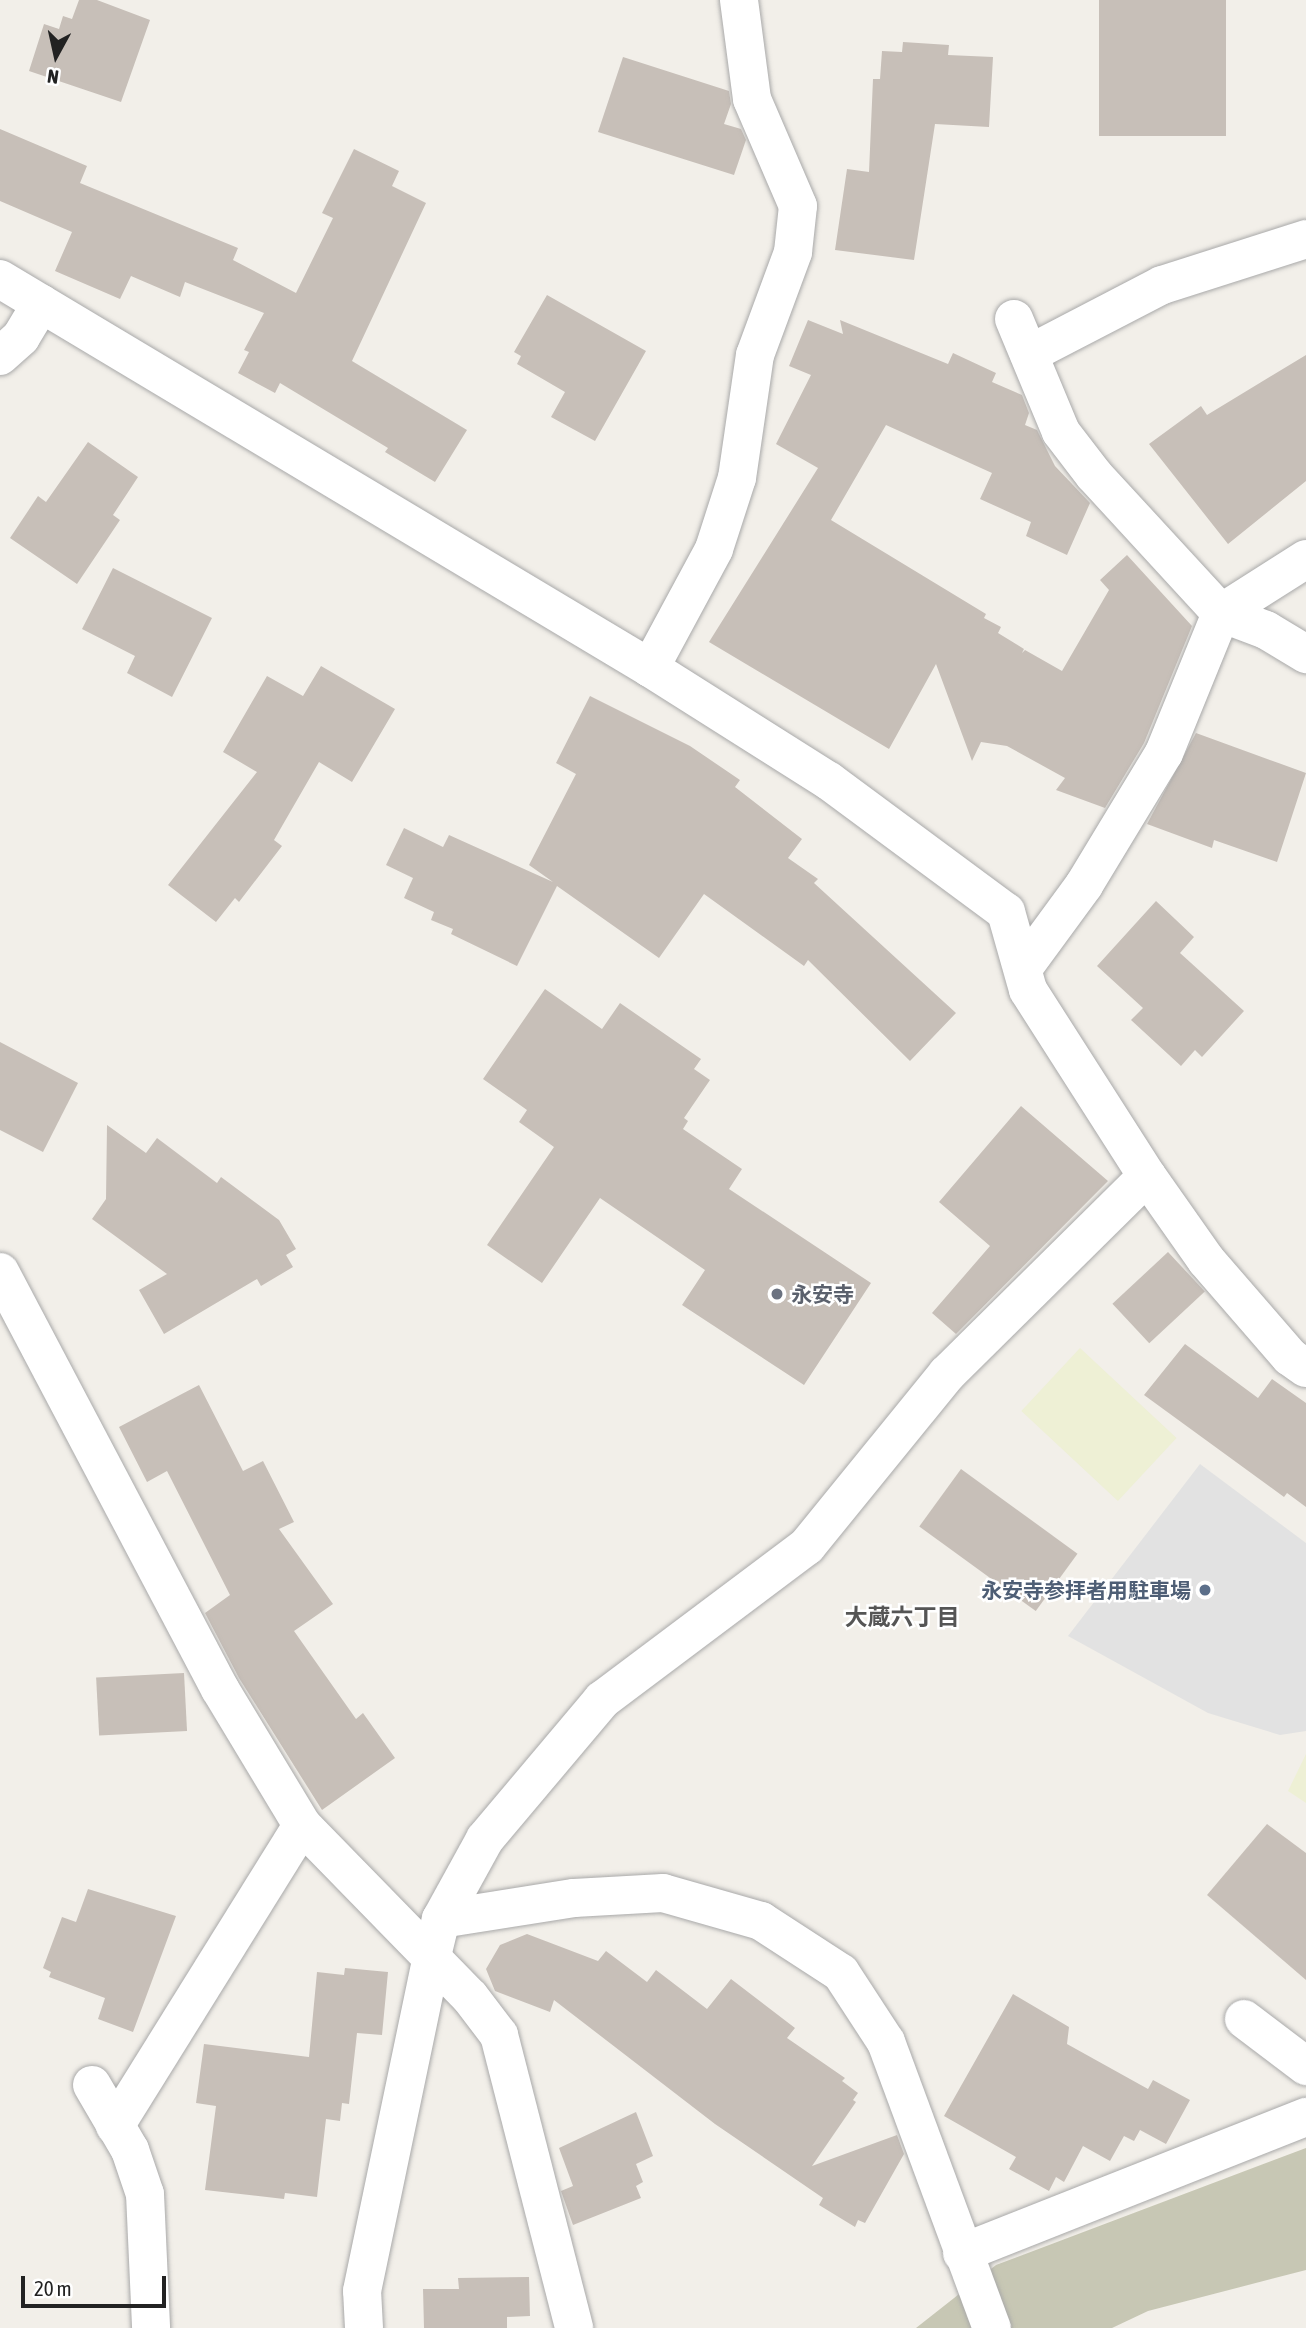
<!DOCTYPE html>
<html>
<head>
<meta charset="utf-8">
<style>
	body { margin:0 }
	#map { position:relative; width:1306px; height:2328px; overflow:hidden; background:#f2efe9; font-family:"Asap Condensed","Noto Sans JP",sans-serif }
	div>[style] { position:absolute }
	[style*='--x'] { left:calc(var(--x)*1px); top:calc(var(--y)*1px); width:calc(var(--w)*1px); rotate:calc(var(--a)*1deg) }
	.construction>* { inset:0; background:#c7c7b4 }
	.farmland>* { inset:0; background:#eef0d5; transform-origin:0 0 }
	.parking>* { inset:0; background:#e2e2e2 }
	.building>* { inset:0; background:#c7bfb8; transform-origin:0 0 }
	.roads { filter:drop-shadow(0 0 2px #a9a9a9) drop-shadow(0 0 2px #a9a9a9) }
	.minor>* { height:38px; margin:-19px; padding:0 19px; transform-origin:19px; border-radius:19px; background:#fff }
	.dots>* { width:19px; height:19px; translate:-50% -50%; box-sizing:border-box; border:4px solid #fff; border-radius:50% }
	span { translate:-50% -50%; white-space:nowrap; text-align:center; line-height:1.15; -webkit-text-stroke:5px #fff; paint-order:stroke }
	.worship-label { font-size:21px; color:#5b616d; font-weight:700 }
	.left { translate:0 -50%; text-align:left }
	.service-label { font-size:21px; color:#4e5e75; font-weight:700 }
	.right { translate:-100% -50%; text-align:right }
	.neighbourhood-label { font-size:23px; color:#555; font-weight:700 }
	.north { position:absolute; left:21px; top:21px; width:70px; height:70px; -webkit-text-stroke:5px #fff; paint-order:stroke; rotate:188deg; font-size:19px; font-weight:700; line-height:28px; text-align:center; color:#222 }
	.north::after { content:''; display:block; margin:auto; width:24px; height:32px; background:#222; clip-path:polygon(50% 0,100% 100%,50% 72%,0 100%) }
	.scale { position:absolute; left:21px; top:2276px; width:145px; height:32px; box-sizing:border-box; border:4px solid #222; border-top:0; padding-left:9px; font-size:21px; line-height:24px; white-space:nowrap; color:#222; -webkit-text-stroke:5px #fff; paint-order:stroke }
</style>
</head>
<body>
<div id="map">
	<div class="construction">
		<div style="clip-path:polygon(1306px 2148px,1306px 2270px,1148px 2311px,1112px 2328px,916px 2328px,996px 2265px)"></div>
	</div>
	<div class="farmland">
		<div style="left:1080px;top:1348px;width:132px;height:86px;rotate:43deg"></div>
		<div style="clip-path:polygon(1306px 1754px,1306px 1803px,1288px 1791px)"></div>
	</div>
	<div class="parking">
		<div style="clip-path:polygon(1200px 1464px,1306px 1543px,1306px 1731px,1280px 1735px,1208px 1713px,1068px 1636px)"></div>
	</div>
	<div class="building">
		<div style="clip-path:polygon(79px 0,97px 0,150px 20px,121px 102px,29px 71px,44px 24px,59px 29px,63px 16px,72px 19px)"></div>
		<div style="left:1099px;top:0;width:127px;height:136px"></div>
		<div style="clip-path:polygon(903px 42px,949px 45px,948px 55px,993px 57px,989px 127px,935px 124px,914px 260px,835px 250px,847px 169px,869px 172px,873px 79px,880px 79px,882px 51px,902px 52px)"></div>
		<div style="clip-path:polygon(623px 57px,729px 91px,731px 104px,724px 124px,741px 129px,746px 140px,734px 175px,598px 132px)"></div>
		<div style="clip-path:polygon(0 129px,87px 166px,80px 183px,238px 248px,233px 260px,296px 293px,333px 218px,322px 213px,354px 149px,399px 171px,392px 186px,426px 203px,352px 361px,467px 430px,435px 482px,385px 452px,388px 448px,280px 383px,275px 393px,238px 373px,249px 352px,244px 350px,264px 313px,185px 282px,180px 297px,131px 276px,120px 299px,55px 271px,72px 232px,0 201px)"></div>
		<div style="clip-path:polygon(547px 295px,646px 351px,595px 441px,551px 417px,565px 392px,517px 364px,521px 356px,514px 352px)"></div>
		<div style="clip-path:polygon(808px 320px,843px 334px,840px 320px,948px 364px,953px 353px,996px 373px,992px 382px,1022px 395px,1029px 413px,1025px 425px,1037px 430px,1055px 466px,1090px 503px,1067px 555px,1026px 536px,1031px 522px,980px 499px,992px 473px,886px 425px,831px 520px,986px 614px,984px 618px,1001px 627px,998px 633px,1024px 649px,1022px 653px,1025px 650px,1062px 671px,1109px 590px,1100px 580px,1127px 555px,1192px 626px,1144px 743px,1105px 808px,1056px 790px,1065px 778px,1007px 746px,981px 742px,972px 761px,936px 664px,889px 749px,709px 642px,818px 468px,776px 444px,811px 375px,789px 366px)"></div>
		<div style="clip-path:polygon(1306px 355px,1306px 481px,1228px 544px,1149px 444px,1201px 406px,1207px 415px)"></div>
		<div style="clip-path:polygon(88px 442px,138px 477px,113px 515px,120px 520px,77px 584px,10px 538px,38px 496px,46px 502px)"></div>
		<div style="clip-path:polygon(113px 568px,212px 618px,172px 697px,127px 673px,135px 656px,82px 629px)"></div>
		<div style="clip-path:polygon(321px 666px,395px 709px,352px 782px,319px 762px,274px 840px,282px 846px,239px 902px,235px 898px,216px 922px,168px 885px,257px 772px,223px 752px,267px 676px,303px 696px)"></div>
		<div style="clip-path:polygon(590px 696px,690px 746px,740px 780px,735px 787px,802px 839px,788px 858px,818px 879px,814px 883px,956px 1013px,910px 1061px,808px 960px,804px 966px,704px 894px,659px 958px,557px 886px,517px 966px,451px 934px,453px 929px,431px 920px,434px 912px,404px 898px,413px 878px,386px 865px,404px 828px,443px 847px,449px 835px,553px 882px,529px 865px,576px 774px,556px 763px)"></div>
		<div style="clip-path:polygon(1196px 733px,1306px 773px,1277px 862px,1214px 840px,1212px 848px,1147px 824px)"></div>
		<div style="clip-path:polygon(1156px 901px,1194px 937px,1180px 953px,1244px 1011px,1202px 1057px,1195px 1050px,1181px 1066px,1131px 1020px,1143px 1008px,1097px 966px)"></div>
		<div style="clip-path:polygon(545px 989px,602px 1029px,620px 1003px,701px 1059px,694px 1069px,710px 1080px,684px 1118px,688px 1121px,683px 1129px,742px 1169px,729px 1189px,871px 1283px,804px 1385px,682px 1305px,705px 1270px,600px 1198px,542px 1283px,487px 1245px,554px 1147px,519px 1122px,527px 1110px,483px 1079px)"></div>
		<div style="clip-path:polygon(0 1042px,78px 1083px,43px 1152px,0 1130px)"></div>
		<div style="clip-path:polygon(1021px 1106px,1108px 1181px,956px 1334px,932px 1313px,990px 1246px,939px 1202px)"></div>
		<div style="clip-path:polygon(107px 1125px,146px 1153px,157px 1138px,217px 1183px,221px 1177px,279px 1220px,296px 1249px,286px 1255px,293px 1267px,261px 1286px,257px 1279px,164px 1334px,139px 1290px,167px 1274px,92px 1219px,106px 1199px)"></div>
		<div style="left:1168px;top:1252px;width:54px;height:76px;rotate:47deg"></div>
		<div style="clip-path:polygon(1185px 1344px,1258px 1398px,1272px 1379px,1306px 1403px,1306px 1507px,1287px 1493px,1284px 1497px,1144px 1395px)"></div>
		<div style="clip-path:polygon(199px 1385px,243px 1471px,263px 1461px,294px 1522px,279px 1529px,333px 1604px,294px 1631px,356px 1719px,363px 1713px,395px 1758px,322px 1810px,239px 1678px,205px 1613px,230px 1595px,167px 1471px,147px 1482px,119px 1427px)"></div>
		<div style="left:961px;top:1469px;width:144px;height:71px;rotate:36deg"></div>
		<div style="left:184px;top:1673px;width:58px;height:88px;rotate:87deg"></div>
		<div style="clip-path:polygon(1267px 1824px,1306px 1853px,1306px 1980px,1207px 1895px)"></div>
		<div style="clip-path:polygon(88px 1889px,176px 1916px,133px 2032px,98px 2019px,105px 1998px,49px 1977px,51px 1972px,43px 1968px,62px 1917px,76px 1922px)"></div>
		<div style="clip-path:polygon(527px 1934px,598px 1961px,606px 1951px,647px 1982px,656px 1970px,707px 2009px,731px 1979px,795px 2028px,787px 2038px,845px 2078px,842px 2081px,858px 2093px,853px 2100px,856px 2102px,812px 2166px,897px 2135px,904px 2154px,865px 2223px,858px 2220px,855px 2227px,819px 2205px,823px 2198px,715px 2124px,554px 2000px,550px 2012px,495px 1991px,486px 1969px,500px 1945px)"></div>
		<div style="clip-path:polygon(345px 1968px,388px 1972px,382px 2035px,357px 2033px,349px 2104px,342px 2103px,340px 2121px,326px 2119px,317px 2197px,285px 2193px,284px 2199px,205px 2190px,216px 2106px,196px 2103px,204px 2044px,309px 2057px,317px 1972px,344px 1975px)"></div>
		<div style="clip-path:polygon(1013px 1994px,1069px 2027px,1067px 2044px,1148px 2089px,1153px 2080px,1190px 2100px,1166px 2144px,1140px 2130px,1134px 2141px,1124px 2136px,1110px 2161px,1083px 2146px,1064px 2182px,1056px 2177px,1049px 2191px,1009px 2169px,1016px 2157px,944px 2116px)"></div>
		<div style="clip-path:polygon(636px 2112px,653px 2156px,636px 2164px,643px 2182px,636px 2186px,641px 2198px,573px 2225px,561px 2191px,573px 2186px,559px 2148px)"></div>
		<div style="clip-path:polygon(529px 2277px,530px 2316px,507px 2317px,507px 2328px,424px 2328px,423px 2289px,459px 2289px,458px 2278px)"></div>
	</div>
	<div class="roads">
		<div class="minor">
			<div style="--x:0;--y:279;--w:758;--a:30.9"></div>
			<div style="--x:650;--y:668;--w:212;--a:32.3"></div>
			<div style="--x:829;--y:781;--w:220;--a:36.5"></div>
			<div style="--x:1006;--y:912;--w:81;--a:74.2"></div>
			<div style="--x:1028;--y:990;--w:221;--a:57.4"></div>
			<div style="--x:1147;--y:1176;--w:103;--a:54.9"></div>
			<div style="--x:1206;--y:1260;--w:128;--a:49.1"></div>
			<div style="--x:1290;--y:1357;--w:19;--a:35"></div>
			<div style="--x:1014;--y:319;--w:122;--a:67.4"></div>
			<div style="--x:1061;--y:432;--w:54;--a:52.5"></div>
			<div style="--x:1094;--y:475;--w:188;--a:47.4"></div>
			<div style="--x:1221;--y:613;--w:48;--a:20.7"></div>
			<div style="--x:1266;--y:630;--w:47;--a:31"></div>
			<div style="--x:1029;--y:354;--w:150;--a:-27.4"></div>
			<div style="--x:1162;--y:285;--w:151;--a:-17.7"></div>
			<div style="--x:0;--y:356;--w:28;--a:-42"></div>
			<div style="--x:21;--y:337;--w:39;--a:-59"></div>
			<div style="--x:650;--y:668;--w:135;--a:-61.7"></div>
			<div style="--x:714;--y:549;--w:75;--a:-72.1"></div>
			<div style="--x:737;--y:478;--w:124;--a:-81.7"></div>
			<div style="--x:755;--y:355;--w:110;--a:-69.7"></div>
			<div style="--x:793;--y:252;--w:46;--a:-83.8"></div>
			<div style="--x:798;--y:206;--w:116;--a:-113.3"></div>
			<div style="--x:752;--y:99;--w:100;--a:-97.5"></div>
			<div style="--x:1024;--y:967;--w:102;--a:-53.8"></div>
			<div style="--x:1084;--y:885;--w:154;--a:-58.8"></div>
			<div style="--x:1164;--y:753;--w:151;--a:-67.8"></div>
			<div style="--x:1221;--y:613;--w:101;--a:-32.4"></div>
			<div style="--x:0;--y:1272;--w:471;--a:62.2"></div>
			<div style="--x:220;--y:1689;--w:159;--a:58.9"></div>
			<div style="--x:302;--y:1825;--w:240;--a:45.7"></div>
			<div style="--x:470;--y:1997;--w:48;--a:52.7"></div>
			<div style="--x:499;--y:2035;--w:302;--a:75.6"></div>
			<div style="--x:441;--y:1919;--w:135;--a:-9"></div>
			<div style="--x:574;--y:1898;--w:89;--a:-3.2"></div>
			<div style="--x:663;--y:1893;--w:102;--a:15.9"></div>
			<div style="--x:761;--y:1921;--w:95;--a:33"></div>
			<div style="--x:841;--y:1973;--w:82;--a:56.9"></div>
			<div style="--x:886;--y:2042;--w:305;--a:69.7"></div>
			<div style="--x:1244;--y:2019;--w:78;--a:37.2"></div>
			<div style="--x:92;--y:2085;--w:75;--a:59.7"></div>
			<div style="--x:130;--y:2150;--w:46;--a:71.2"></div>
			<div style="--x:145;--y:2194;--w:134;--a:87.4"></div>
			<div style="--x:115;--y:2126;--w:354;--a:-58.1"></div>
			<div style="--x:962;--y:2253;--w:370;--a:-21.6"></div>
			<div style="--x:364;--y:2328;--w:37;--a:-93"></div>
			<div style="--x:362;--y:2291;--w:338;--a:-78.2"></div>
			<div style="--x:431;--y:1960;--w:42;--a:-76.3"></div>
			<div style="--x:441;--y:1919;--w:91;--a:-61.2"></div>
			<div style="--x:485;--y:1839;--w:182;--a:-49.9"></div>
			<div style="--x:602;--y:1700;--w:256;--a:-36.9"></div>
			<div style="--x:807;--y:1546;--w:222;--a:-50.9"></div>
			<div style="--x:947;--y:1374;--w:281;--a:-44.7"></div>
		</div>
	</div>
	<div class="dots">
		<div style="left:777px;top:1294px;background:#6b7280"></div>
		<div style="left:1205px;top:1590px;background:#5c6f8a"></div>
	</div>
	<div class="worship-label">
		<span class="left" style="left:791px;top:1294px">永安寺</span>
	</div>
	<div class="service-label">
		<span class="right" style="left:1191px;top:1590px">永安寺参拝者用駐車場</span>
	</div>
	<div class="neighbourhood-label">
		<span style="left:902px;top:1617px">大蔵六丁目</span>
	</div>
	<div class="north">N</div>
	<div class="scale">20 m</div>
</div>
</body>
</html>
